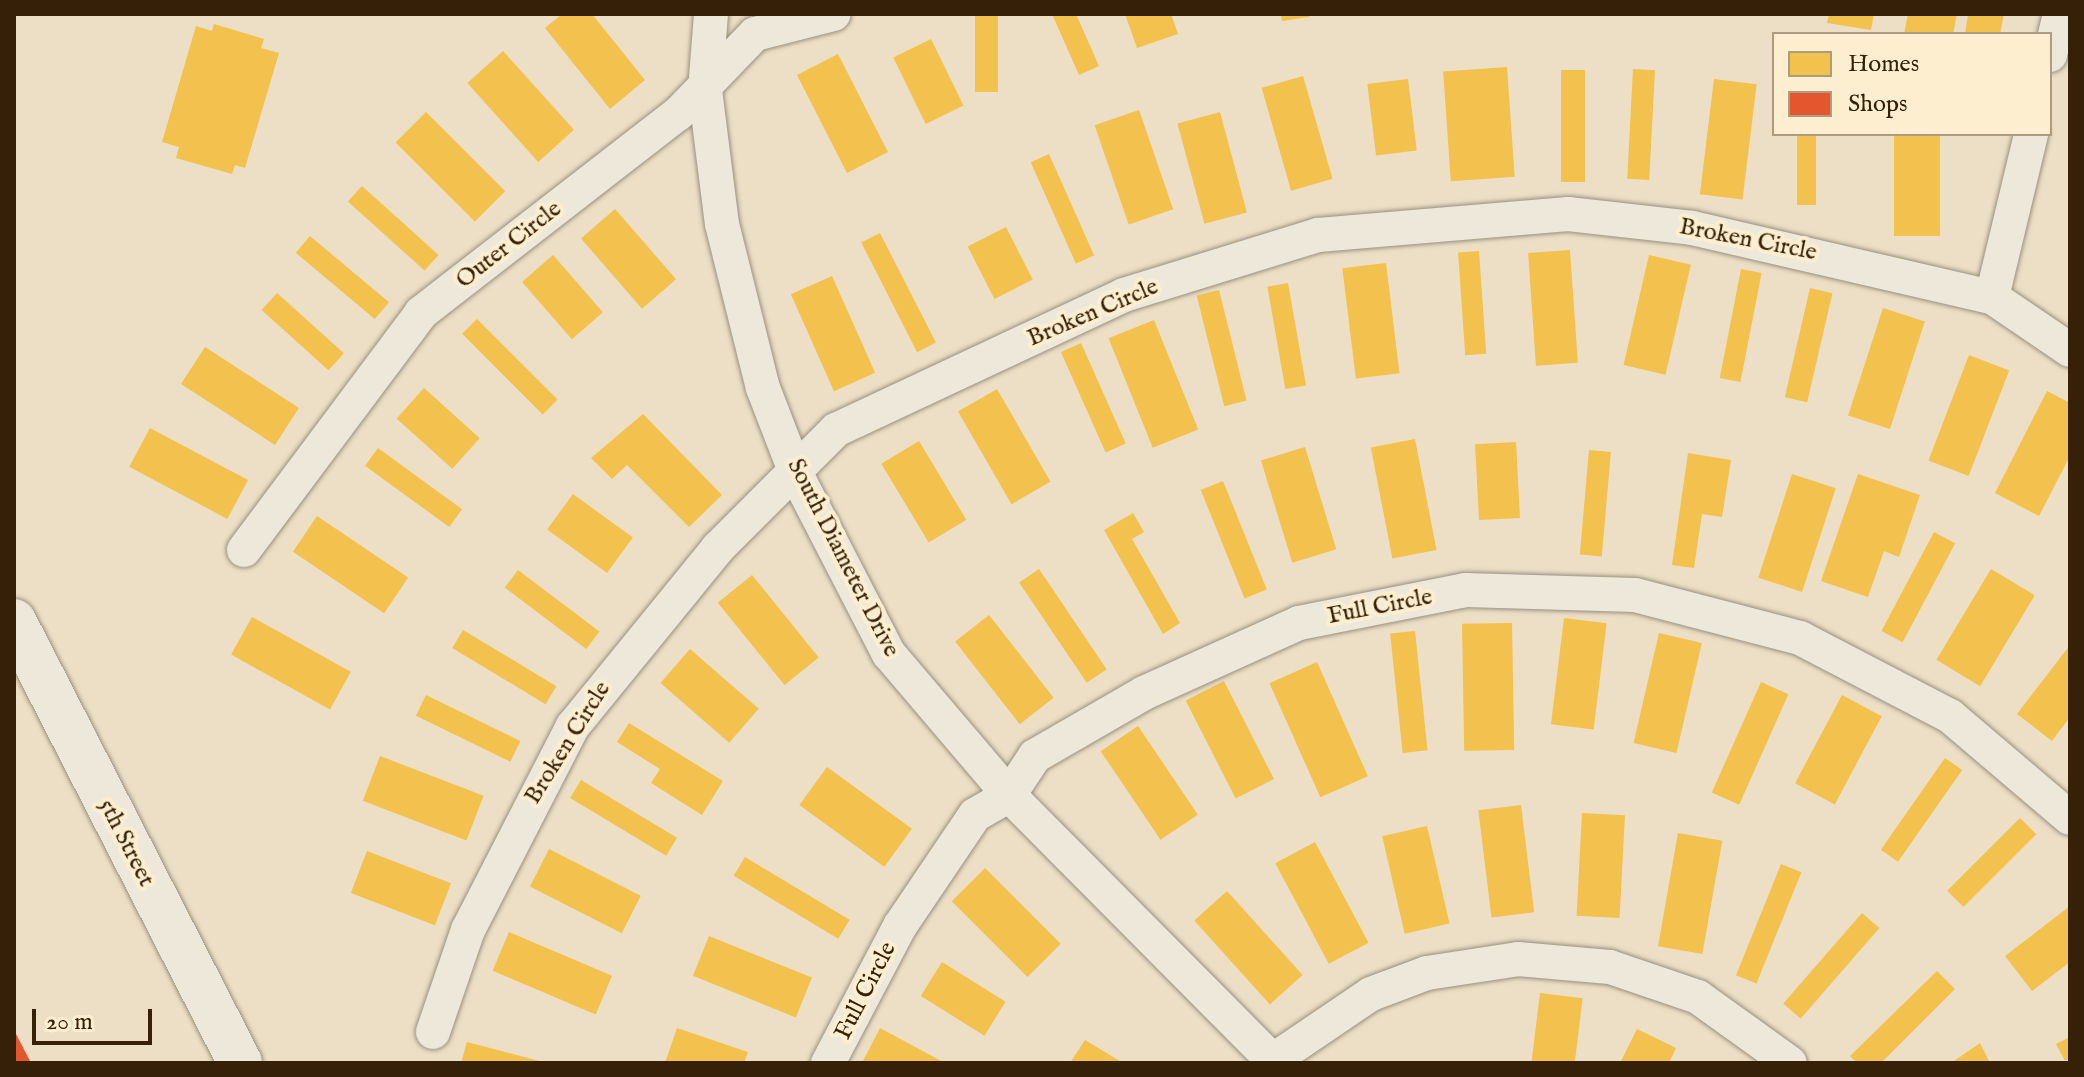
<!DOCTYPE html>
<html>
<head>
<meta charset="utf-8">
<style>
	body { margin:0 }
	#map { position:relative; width:2084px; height:1077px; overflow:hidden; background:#ecdfc6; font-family:"IM FELL English",serif }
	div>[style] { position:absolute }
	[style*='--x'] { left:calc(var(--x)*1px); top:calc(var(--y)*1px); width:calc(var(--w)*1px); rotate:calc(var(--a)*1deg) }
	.homes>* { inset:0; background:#f2c14e; transform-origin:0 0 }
	.shops>* { inset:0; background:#e4572e }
	.roads { filter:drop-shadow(0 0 2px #9a907f) drop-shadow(0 0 2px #9a907f) }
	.street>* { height:34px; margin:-17px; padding:0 17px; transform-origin:17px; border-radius:17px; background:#eee8db }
	.secondary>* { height:44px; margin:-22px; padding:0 22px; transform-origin:22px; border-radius:22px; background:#eee8db }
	span { translate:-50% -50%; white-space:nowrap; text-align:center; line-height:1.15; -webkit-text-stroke:8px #fdeed0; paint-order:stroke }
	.street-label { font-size:24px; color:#372008 }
	.frame { position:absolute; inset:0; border:16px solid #372008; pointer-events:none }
	.legend { position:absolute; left:1772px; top:32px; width:280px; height:104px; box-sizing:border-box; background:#fdeed0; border:2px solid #ae9c80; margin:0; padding:10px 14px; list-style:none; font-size:24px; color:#372008 }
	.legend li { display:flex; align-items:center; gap:16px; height:40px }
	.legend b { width:40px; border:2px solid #ae9c80 }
	.scale { position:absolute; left:32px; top:1009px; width:120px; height:36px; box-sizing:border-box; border:4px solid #372008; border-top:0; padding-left:10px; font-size:24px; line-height:28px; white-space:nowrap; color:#372008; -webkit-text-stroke:6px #fdeed0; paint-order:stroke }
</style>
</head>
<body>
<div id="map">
	<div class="homes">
		<div style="clip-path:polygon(562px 14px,592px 14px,645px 80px,610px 109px,545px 28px)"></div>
		<div style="left:975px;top:14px;width:23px;height:78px"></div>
		<div style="clip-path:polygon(1052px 14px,1076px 14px,1099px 66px,1079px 75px)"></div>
		<div style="clip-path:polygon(1125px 14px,1171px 14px,1178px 34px,1137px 48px)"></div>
		<div style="clip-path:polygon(1281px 14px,1308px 14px,1309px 17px,1282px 21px)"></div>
		<div style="clip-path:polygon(1829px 14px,1874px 14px,1871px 30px,1827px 23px)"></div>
		<div style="clip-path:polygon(1908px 14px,1957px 14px,1953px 34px,1904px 34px)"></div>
		<div style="clip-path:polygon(1981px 14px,2004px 14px,2000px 34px,1965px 34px,1968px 15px)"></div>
		<div style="clip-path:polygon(214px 24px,264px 39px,261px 48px,279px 53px,245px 168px,235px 165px,232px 174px,176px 158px,179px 147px,162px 142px,196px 26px,212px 31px)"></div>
		<div style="left:931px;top:39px;width:74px;height:42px;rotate:64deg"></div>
		<div style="left:503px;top:51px;width:106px;height:48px;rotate:48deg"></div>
		<div style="left:838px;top:54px;width:110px;height:46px;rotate:63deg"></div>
		<div style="left:1507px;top:67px;width:110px;height:64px;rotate:86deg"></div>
		<div style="left:1633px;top:69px;width:22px;height:110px;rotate:3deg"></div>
		<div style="left:1561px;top:70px;width:24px;height:112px"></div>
		<div style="left:1303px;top:76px;width:107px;height:43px;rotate:74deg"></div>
		<div style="left:1408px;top:79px;width:72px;height:41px;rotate:83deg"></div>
		<div style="left:1714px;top:79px;width:43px;height:116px;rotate:7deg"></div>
		<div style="left:1139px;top:110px;width:105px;height:47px;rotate:71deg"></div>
		<div style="left:426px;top:112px;width:112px;height:43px;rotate:45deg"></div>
		<div style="left:1220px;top:112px;width:104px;height:44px;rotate:75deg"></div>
		<div style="left:1797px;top:134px;width:19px;height:71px"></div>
		<div style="left:1894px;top:134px;width:46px;height:102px"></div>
		<div style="left:1049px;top:154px;width:111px;height:20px;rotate:66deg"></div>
		<div style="left:362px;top:186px;width:103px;height:21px;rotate:42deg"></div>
		<div style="left:615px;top:209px;width:93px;height:45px;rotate:49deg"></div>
		<div style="left:1006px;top:227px;width:59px;height:43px;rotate:63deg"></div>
		<div style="left:880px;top:233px;width:123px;height:21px;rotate:63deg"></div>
		<div style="left:310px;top:236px;width:103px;height:22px;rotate:40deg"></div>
		<div style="left:1570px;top:250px;width:113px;height:42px;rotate:86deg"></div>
		<div style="left:1479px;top:251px;width:103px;height:21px;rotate:86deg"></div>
		<div style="left:553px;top:255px;width:76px;height:41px;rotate:49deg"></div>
		<div style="left:1649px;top:255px;width:43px;height:113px;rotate:13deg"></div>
		<div style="left:1386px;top:263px;width:111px;height:44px;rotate:83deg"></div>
		<div style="left:1741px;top:269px;width:21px;height:111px;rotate:11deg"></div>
		<div style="left:832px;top:276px;width:106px;height:45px;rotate:66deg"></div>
		<div style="left:1288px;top:283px;width:104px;height:21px;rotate:80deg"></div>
		<div style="left:1810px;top:288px;width:23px;height:112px;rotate:13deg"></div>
		<div style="left:1219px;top:290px;width:114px;height:23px;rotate:76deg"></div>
		<div style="left:277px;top:293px;width:90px;height:23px;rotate:42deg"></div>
		<div style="left:1883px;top:308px;width:44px;height:113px;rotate:18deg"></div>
		<div style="left:477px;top:319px;width:114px;height:21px;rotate:45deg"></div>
		<div style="left:1154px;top:320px;width:118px;height:49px;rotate:68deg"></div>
		<div style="left:1081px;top:343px;width:110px;height:22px;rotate:66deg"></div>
		<div style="left:205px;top:347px;width:112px;height:44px;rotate:33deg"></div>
		<div style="left:1969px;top:355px;width:43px;height:113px;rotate:21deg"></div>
		<div style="left:424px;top:388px;width:75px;height:41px;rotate:42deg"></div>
		<div style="left:997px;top:389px;width:107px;height:45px;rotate:60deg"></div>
		<div style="clip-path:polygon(2047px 391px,2070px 403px,2070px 456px,2039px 516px,1995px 493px)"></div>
		<div style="clip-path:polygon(643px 414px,722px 495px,689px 527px,627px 465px,612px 479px,591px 458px)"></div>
		<div style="left:150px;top:428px;width:111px;height:44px;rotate:28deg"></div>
		<div style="left:1415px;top:439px;width:113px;height:45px;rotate:79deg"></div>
		<div style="left:919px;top:441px;width:92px;height:44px;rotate:59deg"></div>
		<div style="left:1516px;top:442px;width:76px;height:41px;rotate:87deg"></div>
		<div style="left:1305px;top:447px;width:107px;height:46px;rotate:73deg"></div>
		<div style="left:378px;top:448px;width:104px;height:22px;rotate:36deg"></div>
		<div style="left:1589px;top:450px;width:22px;height:105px;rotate:5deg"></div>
		<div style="clip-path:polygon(1688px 453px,1731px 460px,1722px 517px,1702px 514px,1694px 568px,1672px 565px)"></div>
		<div style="left:1792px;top:474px;width:46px;height:109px;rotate:18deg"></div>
		<div style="clip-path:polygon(1858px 474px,1920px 495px,1899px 557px,1884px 551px,1868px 597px,1821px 581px)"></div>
		<div style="left:1223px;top:481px;width:117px;height:24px;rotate:68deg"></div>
		<div style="left:573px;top:494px;width:74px;height:44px;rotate:36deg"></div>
		<div style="clip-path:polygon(1133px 513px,1144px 532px,1132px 539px,1180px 623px,1163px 634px,1104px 530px)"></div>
		<div style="left:317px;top:516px;width:110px;height:43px;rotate:34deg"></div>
		<div style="left:1934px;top:532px;width:24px;height:112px;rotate:28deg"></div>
		<div style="left:1039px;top:569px;width:121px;height:24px;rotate:56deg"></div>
		<div style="left:1991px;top:569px;width:51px;height:106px;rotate:31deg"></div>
		<div style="left:518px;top:570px;width:102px;height:22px;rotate:37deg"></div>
		<div style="left:752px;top:575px;width:106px;height:44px;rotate:51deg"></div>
		<div style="left:989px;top:615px;width:105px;height:43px;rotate:52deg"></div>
		<div style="left:252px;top:617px;width:113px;height:43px;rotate:29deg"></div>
		<div style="left:1564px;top:618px;width:43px;height:107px;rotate:7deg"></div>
		<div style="left:1512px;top:623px;width:127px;height:50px;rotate:89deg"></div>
		<div style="left:463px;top:630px;width:109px;height:21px;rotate:31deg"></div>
		<div style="left:1415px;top:631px;width:120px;height:25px;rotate:84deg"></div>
		<div style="left:1659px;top:633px;width:44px;height:113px;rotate:13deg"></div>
		<div style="clip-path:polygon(2070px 645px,2070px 717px,2052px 741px,2017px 714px)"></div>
		<div style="left:690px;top:649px;width:91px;height:45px;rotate:41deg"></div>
		<div style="left:1317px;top:662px;width:125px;height:52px;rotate:66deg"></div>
		<div style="left:1224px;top:681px;width:110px;height:43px;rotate:63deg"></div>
		<div style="left:1761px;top:682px;width:30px;height:121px;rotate:24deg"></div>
		<div style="left:426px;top:695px;width:105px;height:23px;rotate:26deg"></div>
		<div style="left:1842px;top:695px;width:45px;height:100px;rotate:28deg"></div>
		<div style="clip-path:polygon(629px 723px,723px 781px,702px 815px,651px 783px,660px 769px,617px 742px)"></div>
		<div style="left:1138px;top:726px;width:107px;height:45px;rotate:56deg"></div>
		<div style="left:380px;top:756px;width:111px;height:48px;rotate:21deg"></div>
		<div style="left:1945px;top:758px;width:21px;height:112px;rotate:35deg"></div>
		<div style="left:827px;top:767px;width:105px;height:47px;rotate:36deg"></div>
		<div style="left:581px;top:780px;width:112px;height:21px;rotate:31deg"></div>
		<div style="left:1521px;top:805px;width:108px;height:43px;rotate:83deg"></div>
		<div style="left:1582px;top:813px;width:43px;height:103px;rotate:3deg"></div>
		<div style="left:2020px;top:818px;width:23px;height:103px;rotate:45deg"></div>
		<div style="left:1427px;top:826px;width:100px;height:46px;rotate:77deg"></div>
		<div style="left:1678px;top:833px;width:45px;height:115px;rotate:10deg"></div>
		<div style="left:1315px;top:842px;width:114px;height:45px;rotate:62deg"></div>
		<div style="left:549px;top:849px;width:103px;height:42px;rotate:27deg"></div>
		<div style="left:367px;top:851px;width:90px;height:45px;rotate:21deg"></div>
		<div style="left:745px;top:857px;width:122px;height:22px;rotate:31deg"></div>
		<div style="left:1781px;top:864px;width:22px;height:120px;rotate:22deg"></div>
		<div style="left:985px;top:868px;width:107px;height:47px;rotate:45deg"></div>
		<div style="left:1227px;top:891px;width:113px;height:44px;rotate:48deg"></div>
		<div style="clip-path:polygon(2070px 906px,2070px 962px,2032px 991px,2005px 956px)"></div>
		<div style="left:1862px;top:913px;width:23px;height:120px;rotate:41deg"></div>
		<div style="left:509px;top:932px;width:112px;height:42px;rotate:23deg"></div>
		<div style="left:709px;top:936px;width:111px;height:43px;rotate:22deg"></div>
		<div style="left:942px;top:962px;width:75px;height:40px;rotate:32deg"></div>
		<div style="clip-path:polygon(1937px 971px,1955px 989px,1881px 1063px,1857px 1063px,1850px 1056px)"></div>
		<div style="left:1540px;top:993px;width:43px;height:70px;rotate:7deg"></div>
		<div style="clip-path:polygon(677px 1028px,748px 1052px,744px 1063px,665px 1063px)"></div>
		<div style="clip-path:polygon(880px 1028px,945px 1063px,862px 1063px)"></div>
		<div style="clip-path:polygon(1637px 1029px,1676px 1048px,1669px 1063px,1620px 1063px)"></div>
		<div style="clip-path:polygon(2070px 1037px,2070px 1058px,2065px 1061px,2056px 1044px)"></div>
		<div style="clip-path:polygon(1085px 1040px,1123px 1063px,1070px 1063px)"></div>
		<div style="clip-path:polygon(467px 1042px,544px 1062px,544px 1063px,461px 1063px)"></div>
		<div style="clip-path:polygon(1980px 1043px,1990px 1063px,1951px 1063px)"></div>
	</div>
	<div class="shops">
		<div style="clip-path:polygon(14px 1030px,31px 1063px,14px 1063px)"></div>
	</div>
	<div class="roads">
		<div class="street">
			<div style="--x:711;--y:14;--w:76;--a:94.5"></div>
			<div style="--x:705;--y:90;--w:135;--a:82.8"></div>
			<div style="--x:722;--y:224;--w:169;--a:76"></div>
			<div style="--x:763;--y:388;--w:94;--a:68.9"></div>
			<div style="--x:797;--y:476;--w:200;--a:62.7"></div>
			<div style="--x:889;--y:654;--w:185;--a:49.6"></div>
			<div style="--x:1009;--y:795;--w:373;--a:45.2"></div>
			<div style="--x:2050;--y:55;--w:42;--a:-76.3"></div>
			<div style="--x:1992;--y:297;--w:168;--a:-76.5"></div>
			<div style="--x:244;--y:550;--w:296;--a:-53.2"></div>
			<div style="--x:421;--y:313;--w:325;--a:-37.8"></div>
			<div style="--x:678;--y:114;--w:111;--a:-46.1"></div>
			<div style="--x:755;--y:34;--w:81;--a:-14.2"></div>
			<div style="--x:433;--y:1032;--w:108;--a:-71.1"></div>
			<div style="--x:468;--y:930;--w:229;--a:-62.8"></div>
			<div style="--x:573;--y:726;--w:230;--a:-50.8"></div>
			<div style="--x:718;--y:548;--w:167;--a:-45"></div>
			<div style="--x:836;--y:430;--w:318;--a:-25.1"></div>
			<div style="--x:1124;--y:295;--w:203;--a:-17.2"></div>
			<div style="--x:1318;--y:235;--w:251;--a:-4.8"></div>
			<div style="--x:1568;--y:214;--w:125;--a:6.4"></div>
			<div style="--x:1692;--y:228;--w:308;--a:13"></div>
			<div style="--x:1992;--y:297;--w:94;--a:34.2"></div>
			<div style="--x:828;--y:1063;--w:155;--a:-62.3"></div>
			<div style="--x:900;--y:926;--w:134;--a:-56"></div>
			<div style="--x:975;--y:815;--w:39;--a:-30"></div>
			<div style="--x:1009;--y:795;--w:47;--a:-56.3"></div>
			<div style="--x:1035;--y:756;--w:126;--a:-30"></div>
			<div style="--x:1144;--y:693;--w:170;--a:-24.3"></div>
			<div style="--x:1299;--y:623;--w:170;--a:-11.2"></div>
			<div style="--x:1466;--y:590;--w:169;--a:1.7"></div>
			<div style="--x:1635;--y:595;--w:171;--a:14.6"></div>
			<div style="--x:1800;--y:638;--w:169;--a:27.5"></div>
			<div style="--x:1950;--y:716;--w:157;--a:40.4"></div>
			<div style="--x:1269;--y:1063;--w:123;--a:-34.1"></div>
			<div style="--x:1371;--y:994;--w:60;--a:-20.6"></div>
			<div style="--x:1427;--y:973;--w:92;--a:-8.7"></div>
			<div style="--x:1518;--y:959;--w:92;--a:5"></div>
			<div style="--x:1610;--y:967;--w:93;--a:18.8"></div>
			<div style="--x:1698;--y:997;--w:113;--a:35.7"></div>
		</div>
		<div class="secondary">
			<div style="--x:14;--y:621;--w:496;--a:62.9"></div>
		</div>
	</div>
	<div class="street-label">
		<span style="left:1748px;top:240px;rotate:11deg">Broken Circle</span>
		<span style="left:509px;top:245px;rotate:-38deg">Outer Circle</span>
		<span style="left:1093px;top:313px;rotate:-23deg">Broken Circle</span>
		<span style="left:843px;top:558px;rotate:63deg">South Diameter Drive</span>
		<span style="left:1380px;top:607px;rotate:-11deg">Full Circle</span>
		<span style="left:568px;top:743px;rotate:-58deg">Broken Circle</span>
		<span style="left:126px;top:843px;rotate:63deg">5th Street</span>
		<span style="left:866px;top:991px;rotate:-63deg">Full Circle</span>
	</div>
	<div class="frame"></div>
	<ul class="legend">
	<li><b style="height:22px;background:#f2c14e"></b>Homes</li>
	<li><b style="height:22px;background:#e4572e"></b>Shops</li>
	</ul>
	<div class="scale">20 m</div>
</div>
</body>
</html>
